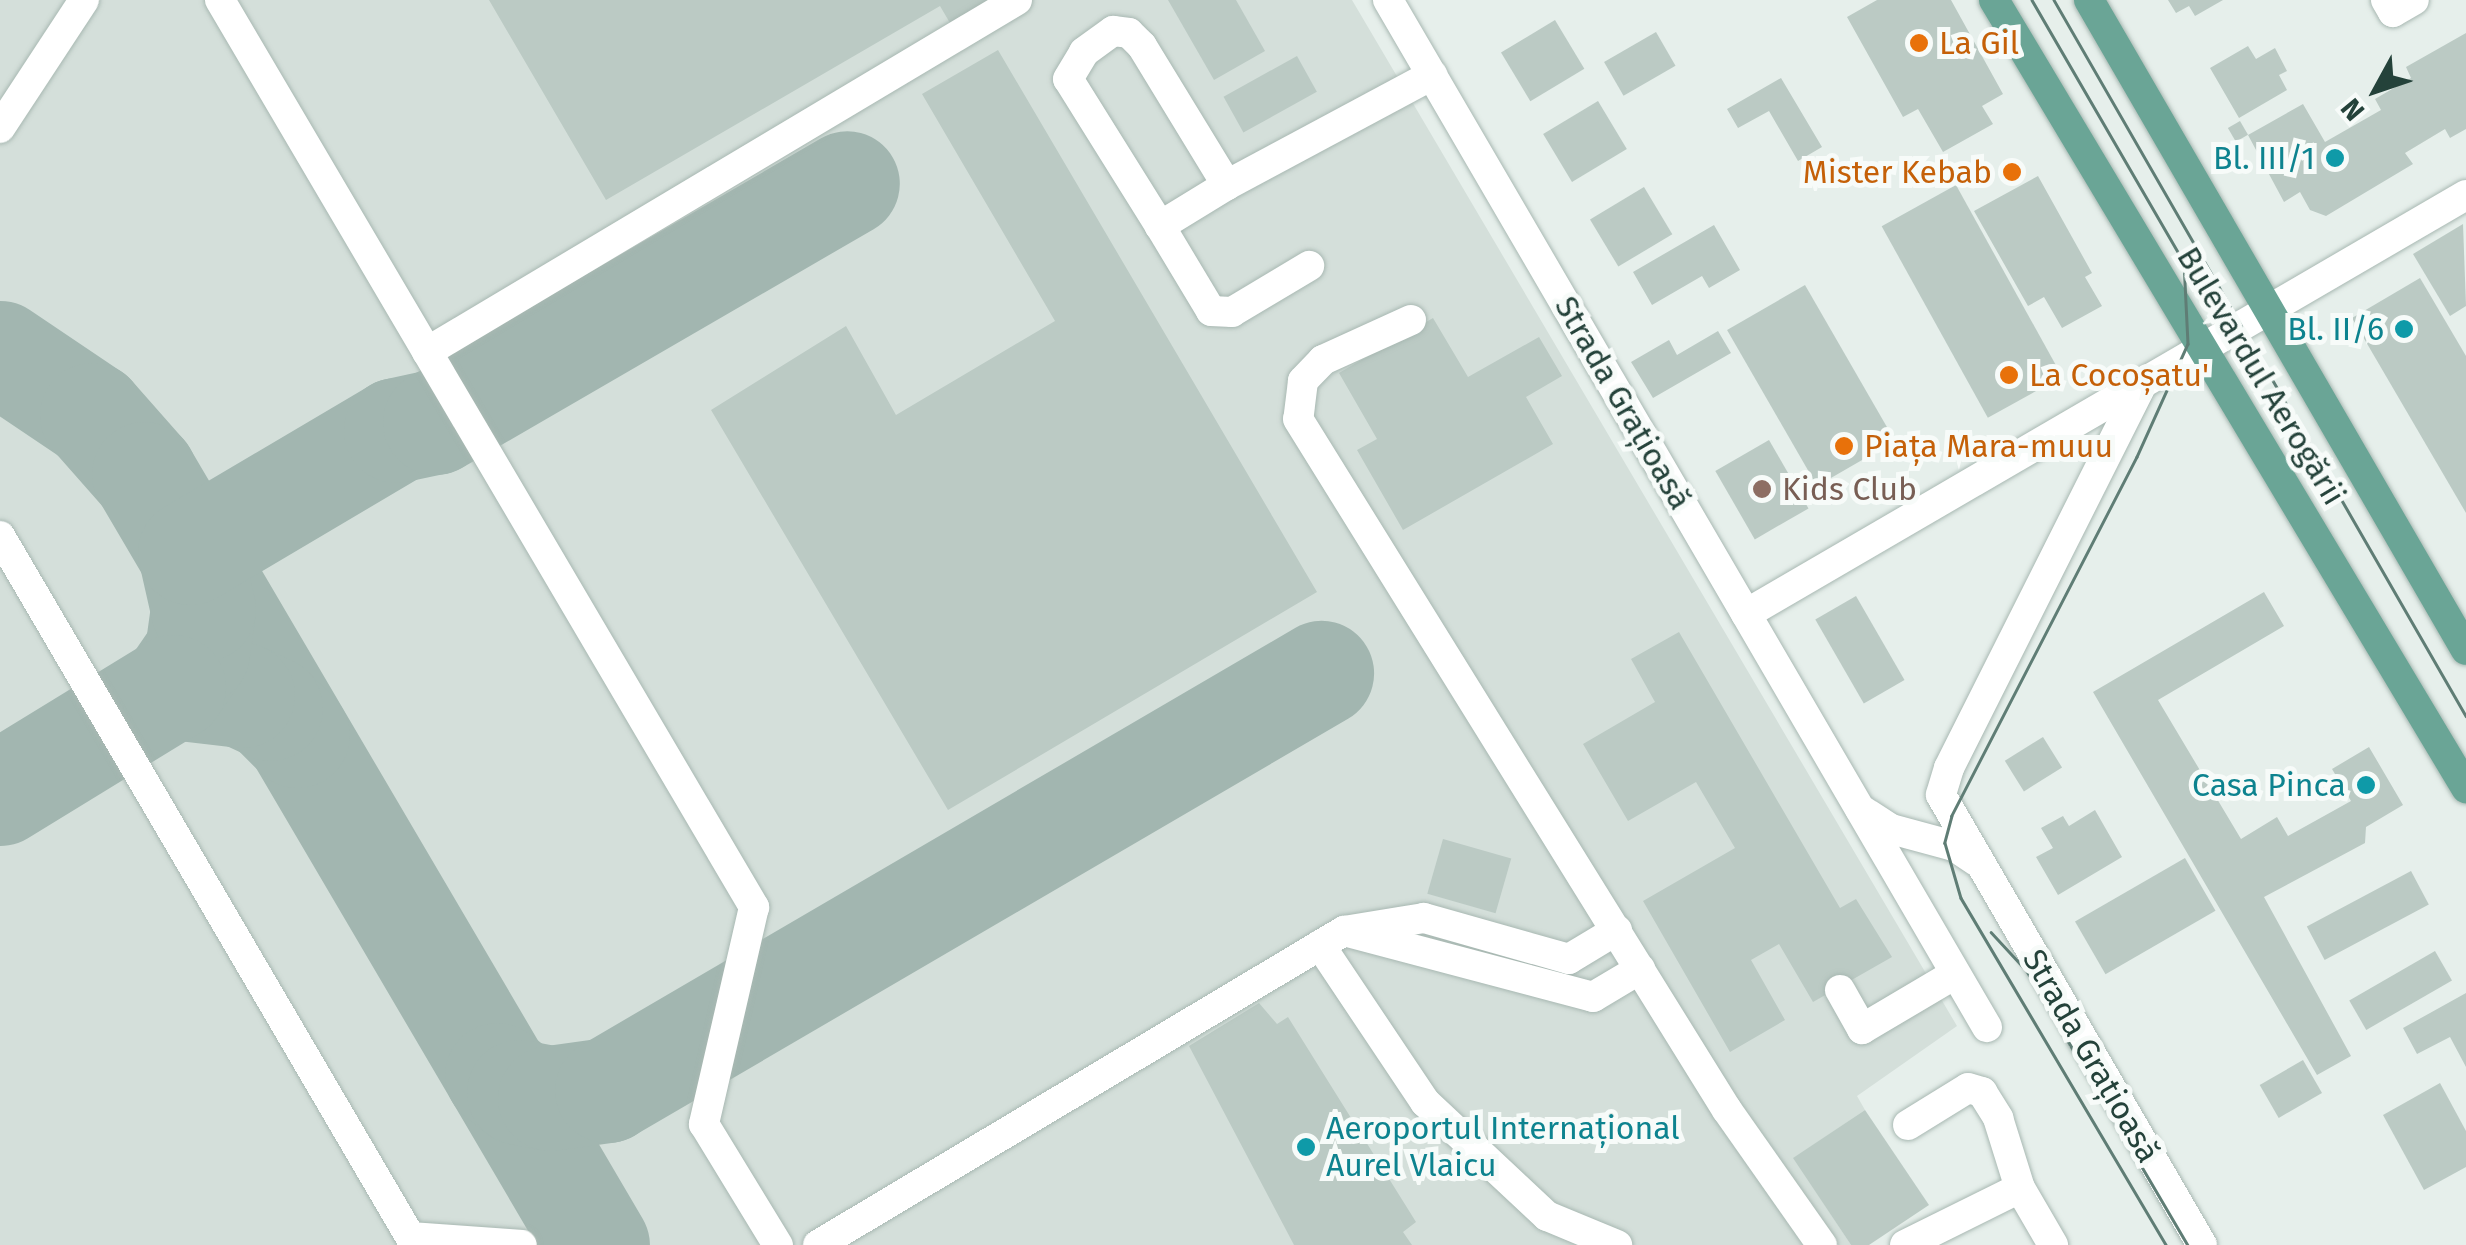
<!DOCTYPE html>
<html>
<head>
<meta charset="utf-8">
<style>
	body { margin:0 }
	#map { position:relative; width:2466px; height:1245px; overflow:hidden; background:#e6efeb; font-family:"Fira Sans",sans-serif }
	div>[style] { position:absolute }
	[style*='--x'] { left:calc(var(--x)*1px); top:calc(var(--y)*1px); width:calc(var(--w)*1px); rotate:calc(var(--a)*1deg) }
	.built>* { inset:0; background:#d4dfda }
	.taxiway>* { height:105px; margin:-52.5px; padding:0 52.5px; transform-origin:52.5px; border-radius:52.5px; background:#a2b6b0 }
	.building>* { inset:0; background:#bbcac4; transform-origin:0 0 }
	.roads { filter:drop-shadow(0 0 2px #a8b8b2) drop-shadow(0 0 2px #a8b8b2) }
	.minor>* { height:30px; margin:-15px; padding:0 15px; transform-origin:15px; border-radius:15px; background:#fff }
	.major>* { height:30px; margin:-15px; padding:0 15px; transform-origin:15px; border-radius:15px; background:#6aa596 }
	.tram>* { height:2.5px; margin:-1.25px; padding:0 1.25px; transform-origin:1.25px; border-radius:1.25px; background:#5f7d75 }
	.dots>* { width:28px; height:28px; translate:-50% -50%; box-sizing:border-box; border:5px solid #f7fbf9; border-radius:50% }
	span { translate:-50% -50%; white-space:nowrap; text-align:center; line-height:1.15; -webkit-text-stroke:10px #f7fbf9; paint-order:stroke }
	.food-label { font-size:32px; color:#c56008 }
	.left { translate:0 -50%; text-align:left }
	.right { translate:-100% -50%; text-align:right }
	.culture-label { font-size:32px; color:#0d838f }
	.street-label { font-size:32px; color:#24423a }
	.education-label { font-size:32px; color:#785e54 }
	.north { position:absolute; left:2326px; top:40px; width:100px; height:100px; -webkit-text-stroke:8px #f7fbf9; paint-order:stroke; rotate:230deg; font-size:28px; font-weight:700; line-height:40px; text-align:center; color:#24423a }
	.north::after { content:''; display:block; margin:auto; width:35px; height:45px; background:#24423a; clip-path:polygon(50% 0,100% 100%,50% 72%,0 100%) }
</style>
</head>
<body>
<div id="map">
	<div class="built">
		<div style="clip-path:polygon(0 0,1352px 0,1957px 1026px,1857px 1096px,1865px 1110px,1794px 1158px,1851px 1245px,0 1245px)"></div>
	</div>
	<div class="taxiway">
		<div style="--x:0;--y:353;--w:111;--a:34"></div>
		<div style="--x:92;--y:415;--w:79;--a:48.6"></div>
		<div style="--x:144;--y:474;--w:894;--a:59.56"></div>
		<div style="--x:297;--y:735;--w:38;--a:-135"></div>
		<div style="--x:270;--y:708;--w:31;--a:-155"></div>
		<div style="--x:242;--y:695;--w:69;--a:-173.4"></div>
		<div style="--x:173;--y:687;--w:42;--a:-55.6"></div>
		<div style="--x:197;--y:652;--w:43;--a:-82.1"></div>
		<div style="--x:203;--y:609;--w:58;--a:-102.8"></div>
		<div style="--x:190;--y:552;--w:239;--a:-30.6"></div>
		<div style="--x:396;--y:430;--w:40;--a:-12"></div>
		<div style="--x:435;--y:422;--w:476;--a:-30.1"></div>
		<div style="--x:0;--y:793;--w:203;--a:-31.5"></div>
		<div style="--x:497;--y:1075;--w:28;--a:38"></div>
		<div style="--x:519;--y:1092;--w:32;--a:11"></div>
		<div style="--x:550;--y:1098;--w:58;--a:-8"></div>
		<div style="--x:607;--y:1090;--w:827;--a:-30.29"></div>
	</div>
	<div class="building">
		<div style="clip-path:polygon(489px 0,989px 0,950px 23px,940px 6px,606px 200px)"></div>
		<div style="clip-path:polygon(1168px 0,1236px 0,1265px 51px,1214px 80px)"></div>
		<div style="clip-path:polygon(1877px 0,1951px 0,2003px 94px,1982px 106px,1993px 124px,1943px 152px,1918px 109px,1903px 117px,1847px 17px)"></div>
		<div style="clip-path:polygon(2168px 0,2223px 0,2195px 16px,2189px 6px,2176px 13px)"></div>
		<div style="left:1555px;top:20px;width:57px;height:63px;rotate:59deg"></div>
		<div style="left:1656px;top:32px;width:39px;height:60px;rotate:60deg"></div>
		<div style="clip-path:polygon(2466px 33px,2466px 129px,2450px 138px,2445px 129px,2405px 153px,2413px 164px,2326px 216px,2310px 210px,2300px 192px,2284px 202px,2248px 135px,2303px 104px,2325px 142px,2381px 110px,2375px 99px,2411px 78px,2406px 67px)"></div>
		<div style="clip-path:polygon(2248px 46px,2256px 59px,2275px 48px,2287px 71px,2279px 75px,2287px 90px,2239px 118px,2210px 68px)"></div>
		<div style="clip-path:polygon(998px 50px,1317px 592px,948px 810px,711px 410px,846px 326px,896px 415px,1055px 321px,922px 94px)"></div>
		<div style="left:1297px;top:56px;width:41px;height:84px;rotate:61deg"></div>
		<div style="clip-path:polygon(1781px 78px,1822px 147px,1798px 161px,1769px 111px,1738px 128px,1727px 109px)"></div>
		<div style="left:1598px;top:101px;width:56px;height:64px;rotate:59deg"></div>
		<div style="left:2240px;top:121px;width:16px;height:14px;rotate:60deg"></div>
		<div style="clip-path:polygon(2038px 176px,2092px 273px,2085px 277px,2102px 306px,2062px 328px,2044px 297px,2028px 306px,1974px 211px)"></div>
		<div style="left:1956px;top:185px;width:219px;height:85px;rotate:61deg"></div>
		<div style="left:1644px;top:187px;width:55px;height:63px;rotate:59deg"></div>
		<div style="clip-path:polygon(2463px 224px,2466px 306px,2450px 316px,2413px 254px)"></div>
		<div style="clip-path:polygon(1714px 225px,1740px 270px,1709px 288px,1702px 276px,1652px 305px,1633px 272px)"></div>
		<div style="clip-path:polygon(2420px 278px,2466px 356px,2466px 513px,2352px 318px)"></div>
		<div style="left:1805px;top:285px;width:180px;height:90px;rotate:60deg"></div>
		<div style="clip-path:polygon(1433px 318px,1468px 377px,1539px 337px,1562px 376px,1526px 397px,1553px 444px,1403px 530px,1357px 450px,1377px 439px,1339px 373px)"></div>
		<div style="clip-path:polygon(1718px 331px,1731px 353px,1653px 398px,1631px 362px,1669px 340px,1677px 355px)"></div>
		<div style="left:1769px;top:440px;width:79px;height:62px;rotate:60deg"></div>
		<div style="clip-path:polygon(2264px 592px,2284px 626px,2158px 700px,2241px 839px,2277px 817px,2288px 836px,2351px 801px,2332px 769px,2369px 747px,2403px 805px,2366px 827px,2365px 843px,2264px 897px,2351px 1056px,2317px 1075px,2093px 692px)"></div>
		<div style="left:1856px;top:596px;width:97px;height:47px;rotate:60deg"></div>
		<div style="clip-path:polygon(1679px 632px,1840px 908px,1856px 899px,1892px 957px,1813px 1002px,1779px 944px,1751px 960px,1785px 1020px,1730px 1052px,1643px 901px,1735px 848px,1696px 782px,1628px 821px,1583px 744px,1655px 702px,1631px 659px)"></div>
		<div style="left:2043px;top:737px;width:36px;height:45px;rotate:58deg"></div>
		<div style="clip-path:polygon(2095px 810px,2122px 857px,2058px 895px,2036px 857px,2053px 848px,2041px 828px,2063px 816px,2069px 826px)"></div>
		<div style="left:1443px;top:839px;width:71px;height:57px;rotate:16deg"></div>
		<div style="left:2185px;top:858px;width:61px;height:127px;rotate:60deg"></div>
		<div style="left:2411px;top:871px;width:38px;height:118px;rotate:62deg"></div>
		<div style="left:2435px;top:951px;width:34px;height:99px;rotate:60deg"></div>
		<div style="clip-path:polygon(2466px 993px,2466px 1067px,2450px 1037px,2417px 1054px,2403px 1028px)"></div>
		<div style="clip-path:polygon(1259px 1003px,1277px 1024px,1288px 1017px,1416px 1222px,1403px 1232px,1412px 1245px,1294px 1245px,1189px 1046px)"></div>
		<div style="left:2303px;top:1060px;width:38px;height:50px;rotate:60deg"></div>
		<div style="clip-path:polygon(2440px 1083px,2466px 1131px,2466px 1167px,2424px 1190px,2383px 1115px)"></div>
		<div style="clip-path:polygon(1865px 1110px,1929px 1205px,1869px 1245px,1851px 1245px,1793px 1158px)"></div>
	</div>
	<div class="roads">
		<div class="minor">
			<div style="--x:220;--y:0;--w:1053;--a:59.51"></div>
			<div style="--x:754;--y:907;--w:223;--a:103"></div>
			<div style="--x:704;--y:1124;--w:142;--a:58.6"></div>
			<div style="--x:1388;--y:0;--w:1189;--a:59.75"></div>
			<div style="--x:2386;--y:0;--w:14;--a:60"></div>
			<div style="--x:2393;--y:12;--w:24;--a:-30"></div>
			<div style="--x:1113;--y:31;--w:16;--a:7"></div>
			<div style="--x:1129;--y:33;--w:18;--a:45"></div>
			<div style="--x:1142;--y:46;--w:163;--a:58.6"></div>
			<div style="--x:1227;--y:185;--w:79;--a:148.5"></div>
			<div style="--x:1160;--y:226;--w:173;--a:-122"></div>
			<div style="--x:1068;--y:79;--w:31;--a:-59"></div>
			<div style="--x:1084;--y:52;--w:36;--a:-36"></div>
			<div style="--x:0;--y:128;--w:153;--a:-56.7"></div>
			<div style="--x:1227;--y:185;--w:233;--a:-28.2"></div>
			<div style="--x:1160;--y:226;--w:99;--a:59"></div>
			<div style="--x:1211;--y:311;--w:21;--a:3"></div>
			<div style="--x:1232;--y:312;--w:90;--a:-30.9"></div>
			<div style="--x:1411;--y:320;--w:97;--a:155.6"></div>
			<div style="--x:1323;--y:360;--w:29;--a:134"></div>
			<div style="--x:1303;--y:381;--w:38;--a:97"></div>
			<div style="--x:1298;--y:419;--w:813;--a:58.17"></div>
			<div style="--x:1727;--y:1110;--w:165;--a:54.9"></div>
			<div style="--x:427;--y:352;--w:687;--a:-30.82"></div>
			<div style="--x:2140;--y:388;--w:425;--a:116.7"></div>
			<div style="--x:1949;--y:768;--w:28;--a:107"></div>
			<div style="--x:1941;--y:795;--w:520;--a:59.89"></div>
			<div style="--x:0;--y:536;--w:822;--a:59.66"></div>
			<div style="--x:1746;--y:614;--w:833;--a:-30.2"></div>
			<div style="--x:1860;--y:809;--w:37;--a:33"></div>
			<div style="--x:1891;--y:829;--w:65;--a:15.1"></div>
			<div style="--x:1954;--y:846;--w:27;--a:34"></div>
			<div style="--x:1617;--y:930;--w:56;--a:148.9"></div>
			<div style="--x:1569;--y:959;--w:151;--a:-164.2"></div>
			<div style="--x:1424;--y:918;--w:81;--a:170.8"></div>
			<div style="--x:1344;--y:931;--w:258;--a:14.8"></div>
			<div style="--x:1593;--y:997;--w:55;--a:-30.8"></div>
			<div style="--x:1320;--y:945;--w:189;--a:56.2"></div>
			<div style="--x:1425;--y:1102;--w:167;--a:43.1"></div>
			<div style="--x:1547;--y:1216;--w:76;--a:22.5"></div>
			<div style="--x:1840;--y:990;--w:45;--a:60.6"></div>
			<div style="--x:1862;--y:1029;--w:108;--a:-30.6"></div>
			<div style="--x:1908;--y:1125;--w:70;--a:-31.7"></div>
			<div style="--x:1968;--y:1088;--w:15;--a:16"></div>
			<div style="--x:1982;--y:1092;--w:31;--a:58"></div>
			<div style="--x:1998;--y:1118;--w:73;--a:72.6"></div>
			<div style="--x:2020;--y:1188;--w:66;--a:59.9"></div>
			<div style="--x:411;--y:1237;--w:111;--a:4.1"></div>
			<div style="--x:818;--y:1245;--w:613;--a:-30.84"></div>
			<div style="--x:1905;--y:1245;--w:128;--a:-26.4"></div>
		</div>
		<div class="major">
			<div style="--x:1994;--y:0;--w:919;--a:59.08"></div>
			<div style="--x:2089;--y:0;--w:751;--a:59.89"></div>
		</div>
	</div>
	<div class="tram">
		<div style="--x:2032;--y:0;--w:303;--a:59.9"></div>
		<div style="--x:2184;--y:262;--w:82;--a:87.2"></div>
		<div style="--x:2188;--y:344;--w:124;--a:114.3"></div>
		<div style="--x:2137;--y:457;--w:404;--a:117.3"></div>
		<div style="--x:1952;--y:816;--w:28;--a:105"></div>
		<div style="--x:1945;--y:843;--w:57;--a:73.8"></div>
		<div style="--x:1961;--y:898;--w:403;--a:59.4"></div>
		<div style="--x:2054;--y:0;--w:826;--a:60.08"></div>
		<div style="--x:1991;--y:932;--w:53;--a:47.3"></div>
		<div style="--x:2027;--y:971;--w:318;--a:59.6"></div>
	</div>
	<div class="dots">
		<div style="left:1919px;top:43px;background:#e8710a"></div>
		<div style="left:2335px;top:158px;background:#0f9aa8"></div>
		<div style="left:2012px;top:172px;background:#e8710a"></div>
		<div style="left:2404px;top:329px;background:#0f9aa8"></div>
		<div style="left:2009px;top:375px;background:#e8710a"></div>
		<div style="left:1844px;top:446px;background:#e8710a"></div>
		<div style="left:1762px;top:489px;background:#8d6e63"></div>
		<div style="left:2366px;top:785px;background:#0f9aa8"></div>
		<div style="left:1306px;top:1147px;background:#0f9aa8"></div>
	</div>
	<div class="food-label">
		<span class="left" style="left:1939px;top:43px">La Gil</span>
		<span class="right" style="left:1992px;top:172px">Mister Kebab</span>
		<span class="left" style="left:2029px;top:375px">La Cocoșatu'</span>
		<span class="left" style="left:1864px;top:446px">Piața Mara-muuu</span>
	</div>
	<div class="culture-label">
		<span class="right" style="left:2315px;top:158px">Bl. III/1</span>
		<span class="right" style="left:2384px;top:329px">Bl. II/6</span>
		<span class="right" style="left:2346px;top:785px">Casa Pinca</span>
		<span class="left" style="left:1326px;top:1147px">Aeroportul Internațional<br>Aurel Vlaicu</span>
	</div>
	<div class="street-label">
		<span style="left:2261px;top:376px;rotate:59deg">Bulevardul Aerogării</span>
		<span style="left:1623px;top:403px;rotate:60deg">Strada Grațioasă</span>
		<span style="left:2091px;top:1056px;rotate:60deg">Strada Grațioasă</span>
	</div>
	<div class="education-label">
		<span class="left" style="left:1782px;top:489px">Kids Club</span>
	</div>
	<div class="north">N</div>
</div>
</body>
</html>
